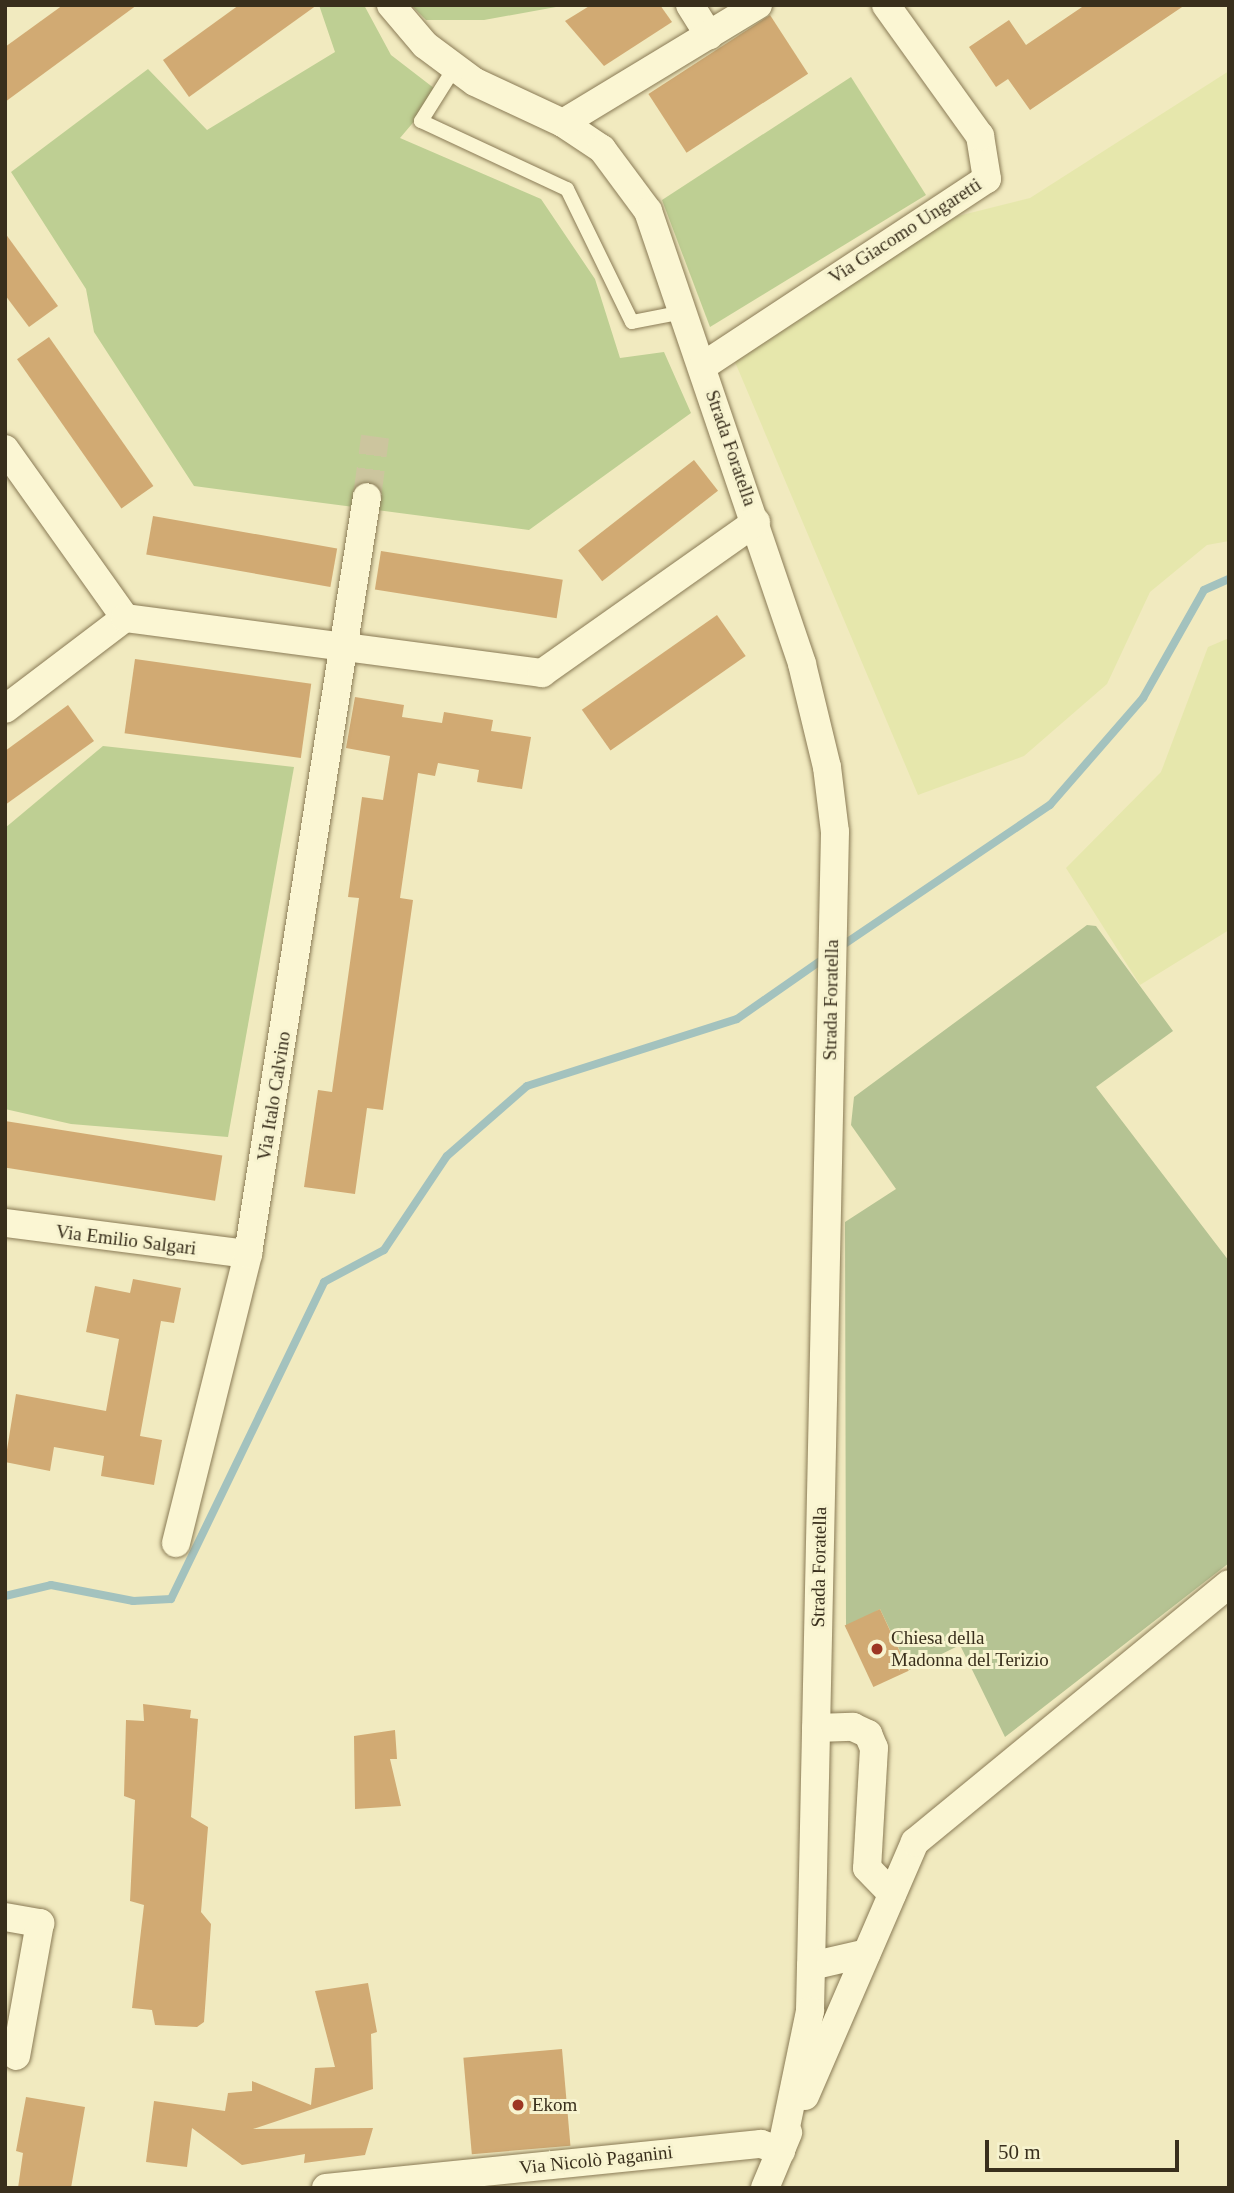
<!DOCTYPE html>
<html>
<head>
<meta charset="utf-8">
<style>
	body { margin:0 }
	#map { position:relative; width:1234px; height:2193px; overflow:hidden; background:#f1eabf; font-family:Georgia,serif }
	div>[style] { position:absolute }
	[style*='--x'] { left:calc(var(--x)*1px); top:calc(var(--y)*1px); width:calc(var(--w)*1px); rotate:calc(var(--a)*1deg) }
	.farmland>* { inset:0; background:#e6e7ac }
	.green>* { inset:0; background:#becf93 }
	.cemetery>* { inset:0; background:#b5c393 }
	.stream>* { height:8px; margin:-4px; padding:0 4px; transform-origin:4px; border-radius:4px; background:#a3c2be }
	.building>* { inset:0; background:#d1aa73; transform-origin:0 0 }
	.minor-tunnel>* { height:28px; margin-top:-14px; transform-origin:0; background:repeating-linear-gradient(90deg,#ccc59e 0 28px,transparent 0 42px) }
	.roads { filter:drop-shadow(0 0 2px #8a7b56) drop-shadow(0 0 2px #8a7b56) }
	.service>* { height:14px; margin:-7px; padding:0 7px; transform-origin:7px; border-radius:7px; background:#fbf6d3 }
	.minor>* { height:28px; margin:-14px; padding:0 14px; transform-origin:14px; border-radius:14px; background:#fbf6d3 }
	.dots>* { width:19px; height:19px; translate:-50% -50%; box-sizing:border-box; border:4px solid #f7f3cf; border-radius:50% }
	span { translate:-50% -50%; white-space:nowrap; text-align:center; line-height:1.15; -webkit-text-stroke:6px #f7f3cf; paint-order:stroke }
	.street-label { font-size:19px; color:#392f1c }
	.poi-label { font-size:19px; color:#392f1c }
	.left { translate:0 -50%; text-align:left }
	.frame { position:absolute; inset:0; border:7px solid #392f1c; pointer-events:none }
	.scale { position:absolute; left:985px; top:2140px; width:194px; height:32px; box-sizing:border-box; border:4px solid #392f1c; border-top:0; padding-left:9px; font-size:21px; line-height:24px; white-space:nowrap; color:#392f1c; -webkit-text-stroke:5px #f7f3cf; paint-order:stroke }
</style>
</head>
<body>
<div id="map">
	<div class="farmland">
		<div style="clip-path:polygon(1229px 71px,1229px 541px,1207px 545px,1150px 592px,1107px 684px,1024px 756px,918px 795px,735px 362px,954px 217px,1030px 198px)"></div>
		<div style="clip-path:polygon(1229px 638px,1229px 930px,1140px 985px,1066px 868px,1161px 772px,1208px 647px)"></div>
	</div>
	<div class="green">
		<div style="clip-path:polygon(319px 5px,364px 5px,391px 55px,439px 92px,400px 138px,541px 199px,595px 279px,620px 358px,664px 352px,691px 413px,529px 530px,194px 486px,94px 332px,86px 289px,11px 172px,148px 69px,207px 130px,335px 52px)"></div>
		<div style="clip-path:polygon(411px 5px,567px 5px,484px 20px,426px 20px)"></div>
		<div style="clip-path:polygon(851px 77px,926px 195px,710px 327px,662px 200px)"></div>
		<div style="clip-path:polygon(103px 746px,294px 767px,228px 1137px,71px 1124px,5px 1109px,5px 828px)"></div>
	</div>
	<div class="cemetery">
		<div style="clip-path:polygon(1087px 925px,1096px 926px,1173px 1031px,1096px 1087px,1229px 1261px,1229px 1563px,1005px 1737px,960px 1645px,909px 1670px,880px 1609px,846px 1629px,845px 1222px,896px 1189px,851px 1125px,854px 1097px)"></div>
	</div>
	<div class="stream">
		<div style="--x:840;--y:947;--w:254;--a:-34.1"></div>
		<div style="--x:1050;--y:805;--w:142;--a:-49"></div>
		<div style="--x:1143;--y:698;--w:124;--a:-60.5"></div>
		<div style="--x:1204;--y:590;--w:27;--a:-24"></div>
		<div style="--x:5;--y:1596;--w:47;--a:-13.4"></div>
		<div style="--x:51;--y:1585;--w:84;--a:11"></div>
		<div style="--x:133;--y:1601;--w:38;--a:-3"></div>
		<div style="--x:171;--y:1599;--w:352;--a:-64.2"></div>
		<div style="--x:324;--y:1282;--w:68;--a:-28.1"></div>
		<div style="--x:384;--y:1250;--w:113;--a:-56.2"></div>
		<div style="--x:447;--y:1156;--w:106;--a:-41.2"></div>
		<div style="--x:527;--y:1086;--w:220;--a:-17.7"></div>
		<div style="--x:737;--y:1019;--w:108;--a:-34.9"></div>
	</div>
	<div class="building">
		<div style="clip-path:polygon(63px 5px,137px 5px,5px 102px,5px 47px)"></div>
		<div style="clip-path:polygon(239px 5px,317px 5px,189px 97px,163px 60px)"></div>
		<div style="clip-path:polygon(591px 5px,660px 5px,672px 22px,604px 66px,565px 21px)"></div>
		<div style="clip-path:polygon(1085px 5px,1185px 5px,1030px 110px,1008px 79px,996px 87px,969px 47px,1009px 20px,1026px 45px)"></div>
		<div style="left:770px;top:15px;width:70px;height:145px;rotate:57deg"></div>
		<div style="clip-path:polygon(5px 233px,58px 306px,29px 327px,5px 295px)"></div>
		<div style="left:49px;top:337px;width:182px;height:39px;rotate:55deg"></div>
		<div style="left:694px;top:460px;width:39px;height:147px;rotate:52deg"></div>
		<div style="left:153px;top:516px;width:187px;height:39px;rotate:10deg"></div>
		<div style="left:381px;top:551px;width:184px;height:39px;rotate:9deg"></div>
		<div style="left:717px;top:615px;width:50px;height:165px;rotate:55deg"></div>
		<div style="left:135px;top:659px;width:178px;height:75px;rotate:8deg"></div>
		<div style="clip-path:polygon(355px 697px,404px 705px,402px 717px,442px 723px,444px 712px,493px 720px,491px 731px,531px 737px,522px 789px,477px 782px,479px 770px,438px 763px,435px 776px,418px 773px,400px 898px,413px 900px,383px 1110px,367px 1108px,355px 1194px,304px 1187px,318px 1090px,332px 1092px,359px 898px,348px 897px,362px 797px,383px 800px,390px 756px,346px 748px)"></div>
		<div style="clip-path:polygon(68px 705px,94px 741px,5px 805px,5px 751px)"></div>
		<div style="left:5px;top:1121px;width:220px;height:46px;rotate:9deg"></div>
		<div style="clip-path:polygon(133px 1279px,181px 1288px,174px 1323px,161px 1321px,140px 1436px,162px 1440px,154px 1485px,101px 1476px,104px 1456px,54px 1447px,50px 1471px,5px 1462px,16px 1394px,106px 1411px,119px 1339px,86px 1332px,95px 1286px,130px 1293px)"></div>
		<div style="left:880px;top:1609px;width:68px;height:39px;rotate:65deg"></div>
		<div style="clip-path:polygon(143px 1704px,191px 1710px,190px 1718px,198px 1719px,191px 1817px,208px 1827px,201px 1912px,211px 1924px,204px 2022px,197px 2027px,155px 2025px,152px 2010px,132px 2008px,144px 1905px,130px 1901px,135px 1800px,124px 1796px,126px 1720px,144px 1721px)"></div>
		<div style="clip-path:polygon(395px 1730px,397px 1759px,390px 1759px,401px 1806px,355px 1809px,354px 1736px)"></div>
		<div style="clip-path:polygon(368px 1983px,377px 2032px,371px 2034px,373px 2089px,253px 2129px,373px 2128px,365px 2155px,304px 2163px,305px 2154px,242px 2165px,192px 2128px,187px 2167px,146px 2162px,154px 2101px,225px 2111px,228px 2093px,252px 2091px,252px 2081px,311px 2105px,315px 2068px,335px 2067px,315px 1991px)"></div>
		<div style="left:562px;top:2049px;width:97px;height:99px;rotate:85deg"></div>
		<div style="clip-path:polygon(26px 2097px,85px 2107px,71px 2188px,18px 2188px,23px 2153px,16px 2151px)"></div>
	</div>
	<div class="minor-tunnel">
		<div style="--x:367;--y:497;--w:61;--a:-82.4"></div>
	</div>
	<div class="roads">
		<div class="service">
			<div style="--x:455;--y:67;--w:64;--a:122.2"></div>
			<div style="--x:421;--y:121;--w:161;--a:25"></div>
			<div style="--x:567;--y:189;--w:148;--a:64"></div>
			<div style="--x:632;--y:322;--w:53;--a:-10.9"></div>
		</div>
		<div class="minor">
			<div style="--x:391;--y:5;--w:52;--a:49.6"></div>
			<div style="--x:425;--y:45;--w:62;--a:36.5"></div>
			<div style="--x:475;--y:82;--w:97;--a:25"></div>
			<div style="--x:563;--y:123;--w:47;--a:33.7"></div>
			<div style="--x:602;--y:149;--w:77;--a:53.4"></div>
			<div style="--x:648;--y:211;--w:478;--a:71.2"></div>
			<div style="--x:802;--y:664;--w:106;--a:76.4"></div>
			<div style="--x:827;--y:767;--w:65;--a:83"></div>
			<div style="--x:835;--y:832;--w:1134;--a:91.21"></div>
			<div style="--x:811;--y:1966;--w:45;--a:91.3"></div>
			<div style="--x:810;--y:2011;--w:143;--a:101.7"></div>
			<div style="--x:690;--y:5;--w:36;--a:58"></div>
			<div style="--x:563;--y:123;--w:228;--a:-31.2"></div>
			<div style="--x:703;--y:366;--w:340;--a:-33.4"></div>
			<div style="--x:987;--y:179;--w:44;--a:-99.2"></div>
			<div style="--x:980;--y:136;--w:161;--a:-125.7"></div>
			<div style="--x:5;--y:449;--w:207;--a:54.6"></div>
			<div style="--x:5;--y:709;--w:151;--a:-37.2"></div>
			<div style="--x:125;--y:618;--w:421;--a:7.5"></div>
			<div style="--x:542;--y:673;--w:262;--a:-35.2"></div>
			<div style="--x:5;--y:1223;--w:245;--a:7.3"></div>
			<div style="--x:176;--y:1543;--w:298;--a:-76"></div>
			<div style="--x:248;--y:1254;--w:766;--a:-81.07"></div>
			<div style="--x:816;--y:1728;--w:37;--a:-2"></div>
			<div style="--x:853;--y:1727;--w:17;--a:25"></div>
			<div style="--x:868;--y:1734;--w:15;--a:67"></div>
			<div style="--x:874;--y:1748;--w:120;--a:93.3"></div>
			<div style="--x:867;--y:1868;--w:36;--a:46"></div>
			<div style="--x:5;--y:1917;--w:36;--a:10"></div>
			<div style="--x:40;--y:1923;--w:135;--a:100.2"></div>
			<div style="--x:811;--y:1966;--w:57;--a:-13.1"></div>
			<div style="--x:805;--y:2096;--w:277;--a:-66.6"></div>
			<div style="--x:915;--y:1842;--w:406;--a:-39.4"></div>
			<div style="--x:326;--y:2188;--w:437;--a:-5.8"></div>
			<div style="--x:761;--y:2144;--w:21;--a:19"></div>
			<div style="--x:765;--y:2188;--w:60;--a:-67.3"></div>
		</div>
	</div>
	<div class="dots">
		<div style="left:877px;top:1649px;background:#9d3723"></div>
		<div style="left:518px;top:2105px;background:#9d3723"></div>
	</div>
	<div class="street-label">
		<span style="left:905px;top:231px;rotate:-33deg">Via Giacomo Ungaretti</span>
		<span style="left:731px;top:448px;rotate:71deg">Strada Foratella</span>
		<span style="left:831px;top:1000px;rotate:-89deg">Strada Foratella</span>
		<span style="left:274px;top:1096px;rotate:-81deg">Via Italo Calvino</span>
		<span style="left:126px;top:1240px;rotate:7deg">Via Emilio Salgari</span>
		<span style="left:819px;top:1567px;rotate:-89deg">Strada Foratella</span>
		<span style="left:596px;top:2160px;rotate:-6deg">Via Nicolò Paganini</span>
	</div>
	<div class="poi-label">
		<span class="left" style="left:891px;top:1649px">Chiesa della<br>Madonna del Terizio</span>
		<span class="left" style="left:532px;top:2105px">Ekom</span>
	</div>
	<div class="frame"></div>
	<div class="scale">50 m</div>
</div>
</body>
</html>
